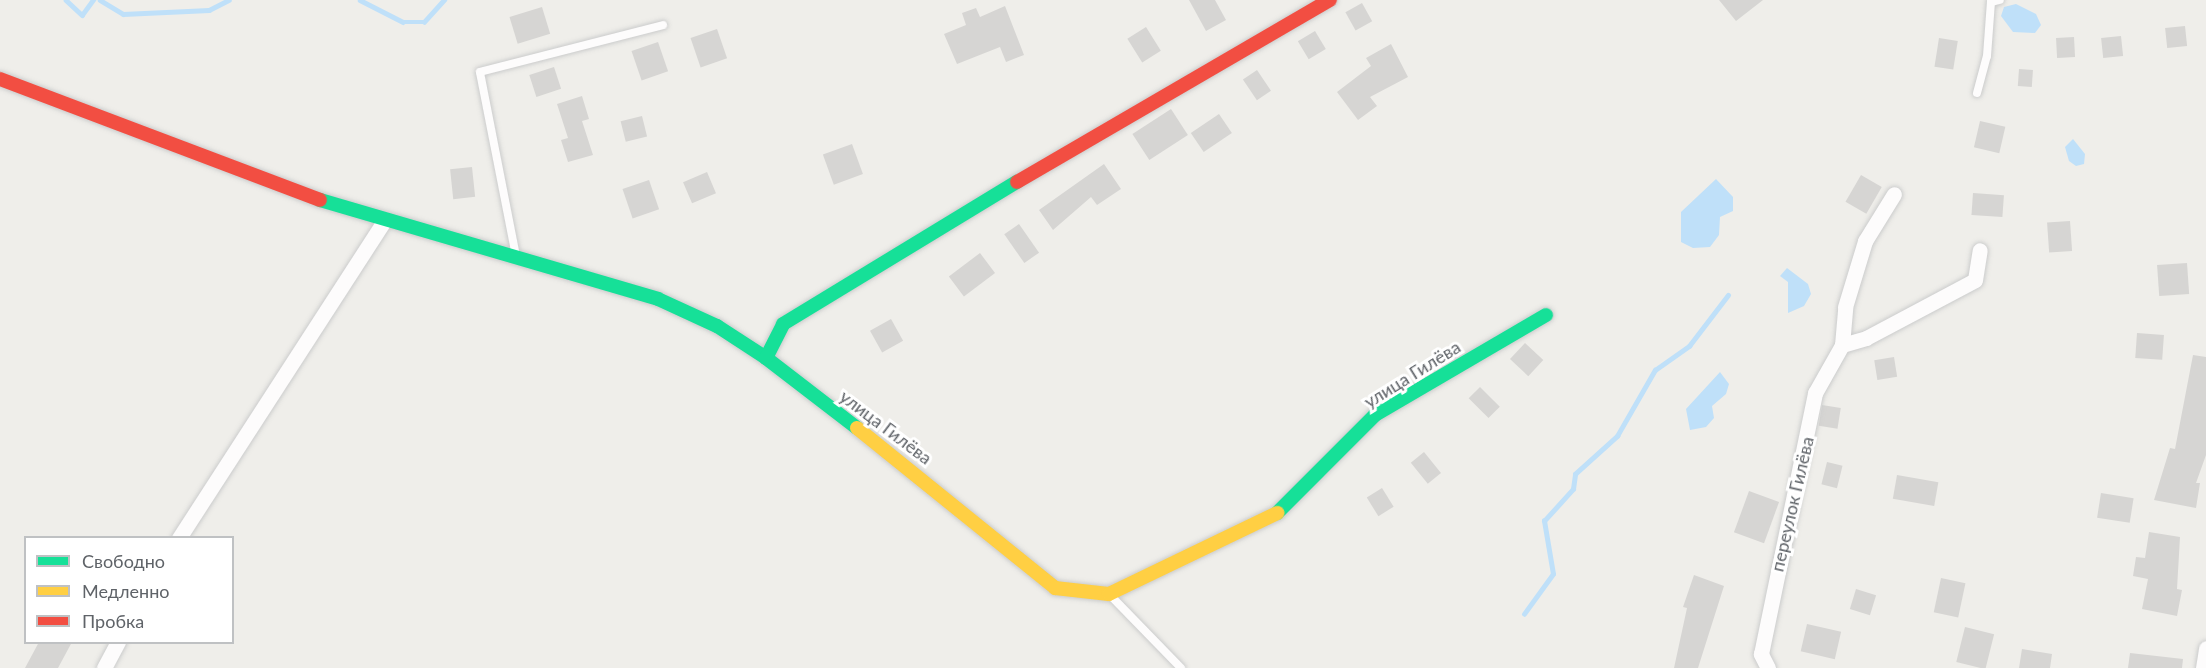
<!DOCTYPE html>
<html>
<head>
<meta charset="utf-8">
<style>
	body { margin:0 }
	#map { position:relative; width:2206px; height:668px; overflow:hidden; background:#efeeea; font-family:Lato,sans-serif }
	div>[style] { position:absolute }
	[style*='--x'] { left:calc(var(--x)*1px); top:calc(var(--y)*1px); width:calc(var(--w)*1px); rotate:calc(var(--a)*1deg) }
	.water>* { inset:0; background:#bfe0f9 }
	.stream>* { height:4.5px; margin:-2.25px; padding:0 2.25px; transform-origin:2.25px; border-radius:2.25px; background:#bfe0f9 }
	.building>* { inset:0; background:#d6d5d3; transform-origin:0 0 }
	.roads { filter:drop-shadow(0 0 2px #cbcccc) drop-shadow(0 0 2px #cbcccc) }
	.lane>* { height:8px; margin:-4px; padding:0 4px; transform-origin:4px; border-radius:4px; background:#fdfcfc }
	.street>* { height:15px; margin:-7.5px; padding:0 7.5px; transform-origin:7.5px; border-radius:7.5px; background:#fdfcfc }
	.fast>* { height:14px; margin:-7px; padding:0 7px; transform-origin:7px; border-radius:7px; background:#16e098 }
	.slow>* { height:14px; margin:-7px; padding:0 7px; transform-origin:7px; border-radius:7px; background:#ffcf43 }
	.jam>* { height:14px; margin:-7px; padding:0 7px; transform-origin:7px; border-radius:7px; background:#f24e42 }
	span { translate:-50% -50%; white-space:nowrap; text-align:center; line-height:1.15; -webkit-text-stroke:6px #fff; paint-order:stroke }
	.street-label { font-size:18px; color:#5f6368 }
	.legend { position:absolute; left:24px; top:536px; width:210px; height:108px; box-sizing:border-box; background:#fff; border:2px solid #bfc1c3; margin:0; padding:8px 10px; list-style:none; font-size:18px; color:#5f6368 }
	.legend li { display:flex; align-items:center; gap:12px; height:30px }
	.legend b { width:30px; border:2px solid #bfc1c3 }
</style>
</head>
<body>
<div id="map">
	<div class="water">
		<div style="clip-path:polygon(2016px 4px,2036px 14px,2041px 25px,2035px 33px,2013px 32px,2001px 16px,2004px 7px)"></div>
		<div style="clip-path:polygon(2073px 139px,2085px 154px,2084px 164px,2076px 166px,2069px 161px,2065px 147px)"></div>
		<div style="clip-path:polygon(1716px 179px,1733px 197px,1733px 211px,1720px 217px,1719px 235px,1710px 247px,1693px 248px,1681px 242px,1681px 212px)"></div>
		<div style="clip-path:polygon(1787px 268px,1808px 284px,1811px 294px,1804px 306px,1788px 313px,1788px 282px,1780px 276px)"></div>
		<div style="clip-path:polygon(1720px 372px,1729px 384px,1726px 394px,1712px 406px,1714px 418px,1706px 427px,1690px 430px,1686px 409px)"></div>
	</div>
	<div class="stream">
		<div style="--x:66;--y:0;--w:22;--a:43"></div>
		<div style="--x:82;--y:15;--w:19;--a:-54"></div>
		<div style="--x:100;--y:0;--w:27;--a:31"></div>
		<div style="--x:123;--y:14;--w:86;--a:-2.7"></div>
		<div style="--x:209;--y:10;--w:22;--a:-27"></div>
		<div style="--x:360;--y:0;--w:48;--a:27.1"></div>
		<div style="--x:403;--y:22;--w:21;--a:0"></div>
		<div style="--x:424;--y:22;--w:30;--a:-48"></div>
		<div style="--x:1524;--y:614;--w:49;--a:-54.1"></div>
		<div style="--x:1553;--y:574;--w:54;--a:-99.6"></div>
		<div style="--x:1544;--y:521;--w:43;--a:-47.8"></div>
		<div style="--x:1573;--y:489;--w:15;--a:-82"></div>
		<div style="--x:1575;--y:474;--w:57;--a:-42.1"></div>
		<div style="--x:1617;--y:436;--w:76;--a:-60.1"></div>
		<div style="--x:1655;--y:370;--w:42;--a:-35.2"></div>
		<div style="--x:1689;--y:346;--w:64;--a:-52.6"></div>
	</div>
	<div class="building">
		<div style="clip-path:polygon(1189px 0,1215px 0,1226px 20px,1206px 31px)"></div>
		<div style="clip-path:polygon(1719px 0,1763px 0,1736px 21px)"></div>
		<div style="left:1362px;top:3px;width:21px;height:19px;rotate:61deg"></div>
		<div style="clip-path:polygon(1005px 6px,1024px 55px,1006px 62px,1000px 47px,957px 64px,944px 34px,966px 25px,962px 13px,976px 8px,980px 17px)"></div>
		<div style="left:542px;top:7px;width:28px;height:34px;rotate:73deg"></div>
		<div style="left:2185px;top:26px;width:20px;height:20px;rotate:84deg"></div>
		<div style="left:1146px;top:27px;width:28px;height:22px;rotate:58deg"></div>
		<div style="left:717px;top:29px;width:31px;height:28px;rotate:71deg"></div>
		<div style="left:1315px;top:31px;width:21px;height:20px;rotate:59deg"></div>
		<div style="left:2121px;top:36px;width:20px;height:20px;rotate:84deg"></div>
		<div style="left:2074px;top:37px;width:20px;height:18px;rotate:87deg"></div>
		<div style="left:1939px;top:38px;width:19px;height:29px;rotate:9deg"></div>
		<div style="left:658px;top:42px;width:31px;height:28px;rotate:71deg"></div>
		<div style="clip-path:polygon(1391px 44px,1408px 77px,1370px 97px,1377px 106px,1358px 120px,1337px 92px,1371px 66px,1366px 58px)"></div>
		<div style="left:554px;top:67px;width:23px;height:26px;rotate:72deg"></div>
		<div style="left:2019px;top:69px;width:14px;height:17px;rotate:4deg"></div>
		<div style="left:1257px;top:70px;width:25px;height:17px;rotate:56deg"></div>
		<div style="clip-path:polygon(582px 96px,589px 119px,582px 121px,593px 155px,568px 162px,561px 140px,568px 138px,557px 104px)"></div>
		<div style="left:1171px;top:109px;width:31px;height:46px;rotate:57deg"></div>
		<div style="left:1219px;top:114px;width:23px;height:34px;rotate:56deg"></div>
		<div style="left:642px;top:116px;width:21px;height:22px;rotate:76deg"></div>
		<div style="left:1980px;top:121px;width:26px;height:27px;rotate:13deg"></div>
		<div style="left:852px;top:144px;width:32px;height:31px;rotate:70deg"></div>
		<div style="clip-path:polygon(1104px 164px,1121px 189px,1097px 205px,1091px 197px,1053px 230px,1039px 210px)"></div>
		<div style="left:472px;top:167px;width:30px;height:22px;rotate:84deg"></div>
		<div style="left:707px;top:172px;width:23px;height:26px;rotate:67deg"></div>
		<div style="left:1861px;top:175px;width:24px;height:31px;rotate:30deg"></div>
		<div style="left:649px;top:180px;width:31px;height:28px;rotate:71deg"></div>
		<div style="left:1973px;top:193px;width:31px;height:22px;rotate:4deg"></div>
		<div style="left:2070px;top:221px;width:30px;height:23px;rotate:86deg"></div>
		<div style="left:1019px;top:224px;width:35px;height:18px;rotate:55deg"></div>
		<div style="left:980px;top:253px;width:25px;height:39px;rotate:53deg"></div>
		<div style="left:2187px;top:263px;width:31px;height:30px;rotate:86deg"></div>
		<div style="left:891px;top:319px;width:25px;height:24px;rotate:61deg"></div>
		<div style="left:2137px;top:333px;width:27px;height:25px;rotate:4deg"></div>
		<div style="left:1525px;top:343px;width:25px;height:22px;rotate:43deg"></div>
		<div style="clip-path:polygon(2193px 355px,2206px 357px,2206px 455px,2196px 483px,2200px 483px,2196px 508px,2154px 500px,2170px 448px,2175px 449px)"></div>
		<div style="left:1894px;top:357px;width:20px;height:20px;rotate:81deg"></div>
		<div style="left:1480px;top:387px;width:28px;height:16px;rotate:45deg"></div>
		<div style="left:1822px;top:405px;width:19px;height:21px;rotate:9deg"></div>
		<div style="left:1424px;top:452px;width:27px;height:17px;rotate:51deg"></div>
		<div style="left:1827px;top:462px;width:16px;height:23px;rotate:14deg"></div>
		<div style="left:1897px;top:475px;width:42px;height:24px;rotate:10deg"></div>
		<div style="left:1382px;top:488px;width:22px;height:18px;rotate:58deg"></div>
		<div style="left:1749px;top:491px;width:32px;height:44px;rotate:20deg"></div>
		<div style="left:2101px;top:493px;width:33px;height:25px;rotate:9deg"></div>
		<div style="clip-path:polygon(2149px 532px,2180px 537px,2177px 589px,2182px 590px,2177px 616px,2142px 609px,2148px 579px,2133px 576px,2136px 557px,2145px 558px)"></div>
		<div style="clip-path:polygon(1694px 575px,1724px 586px,1698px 668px,1674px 668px,1687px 608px,1683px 607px)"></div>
		<div style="left:1941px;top:578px;width:25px;height:35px;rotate:12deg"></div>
		<div style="left:1856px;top:589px;width:21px;height:21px;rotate:17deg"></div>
		<div style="left:1807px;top:624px;width:35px;height:28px;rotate:13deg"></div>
		<div style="left:1965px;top:627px;width:30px;height:36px;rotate:14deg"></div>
		<div style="clip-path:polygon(39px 642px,72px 642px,58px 668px,25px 668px)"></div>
		<div style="clip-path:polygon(2022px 649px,2052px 654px,2050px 668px,2019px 668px)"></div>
		<div style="clip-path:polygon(2130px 653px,2183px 659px,2182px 668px,2128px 668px)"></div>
	</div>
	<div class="roads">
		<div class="lane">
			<div style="--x:1977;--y:93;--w:38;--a:-75"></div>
			<div style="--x:1987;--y:56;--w:54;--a:-85.8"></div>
			<div style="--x:1991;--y:2;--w:9;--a:-13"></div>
			<div style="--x:516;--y:256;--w:187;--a:-101.1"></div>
			<div style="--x:480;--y:72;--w:189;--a:-14.4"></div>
			<div style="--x:1110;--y:595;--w:102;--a:45.8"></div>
		</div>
		<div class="street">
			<div style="--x:1842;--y:345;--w:38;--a:-85"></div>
			<div style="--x:1845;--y:307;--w:69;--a:-73.1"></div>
			<div style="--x:1865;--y:241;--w:55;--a:-58.3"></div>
			<div style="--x:179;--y:538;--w:379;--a:-57.1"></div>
			<div style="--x:104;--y:668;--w:30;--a:-62"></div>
			<div style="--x:1768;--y:668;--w:16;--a:-117"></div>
			<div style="--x:1761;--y:654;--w:267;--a:-78.3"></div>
			<div style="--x:1815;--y:393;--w:55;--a:-60.6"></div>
			<div style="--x:1842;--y:345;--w:25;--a:-16"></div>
			<div style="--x:1866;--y:338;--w:123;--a:-28"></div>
			<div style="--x:1975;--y:280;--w:30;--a:-81"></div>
			<div style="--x:2203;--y:668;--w:20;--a:-81"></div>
		</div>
		<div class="fast">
			<div style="--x:320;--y:200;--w:352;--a:16.3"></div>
			<div style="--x:658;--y:299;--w:65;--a:24.6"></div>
			<div style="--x:717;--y:326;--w:59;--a:33.1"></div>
			<div style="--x:857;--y:428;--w:115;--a:-142.4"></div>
			<div style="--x:766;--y:358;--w:38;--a:-63"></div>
			<div style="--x:783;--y:324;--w:274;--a:-31.3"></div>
			<div style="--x:1277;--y:513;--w:139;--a:-45"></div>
			<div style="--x:1375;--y:415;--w:198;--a:-30.3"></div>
		</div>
		<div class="slow">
			<div style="--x:857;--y:428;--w:255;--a:38.9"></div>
			<div style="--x:1055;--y:588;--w:54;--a:6.3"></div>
			<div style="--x:1109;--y:594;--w:187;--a:-25.7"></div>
		</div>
		<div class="jam">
			<div style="--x:0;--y:79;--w:342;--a:20.7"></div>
			<div style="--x:1017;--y:182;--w:362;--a:-30.2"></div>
		</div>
	</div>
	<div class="street-label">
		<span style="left:1412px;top:374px;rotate:-32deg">улица Гилёва</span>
		<span style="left:886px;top:427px;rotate:37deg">улица Гилёва</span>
		<span style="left:1792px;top:504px;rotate:-77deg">переулок Гилёва</span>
	</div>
	<ul class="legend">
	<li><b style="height:8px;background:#16e098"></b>Свободно</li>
	<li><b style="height:8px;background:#ffcf43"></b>Медленно</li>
	<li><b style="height:8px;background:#f24e42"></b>Пробка</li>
	</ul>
</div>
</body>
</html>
